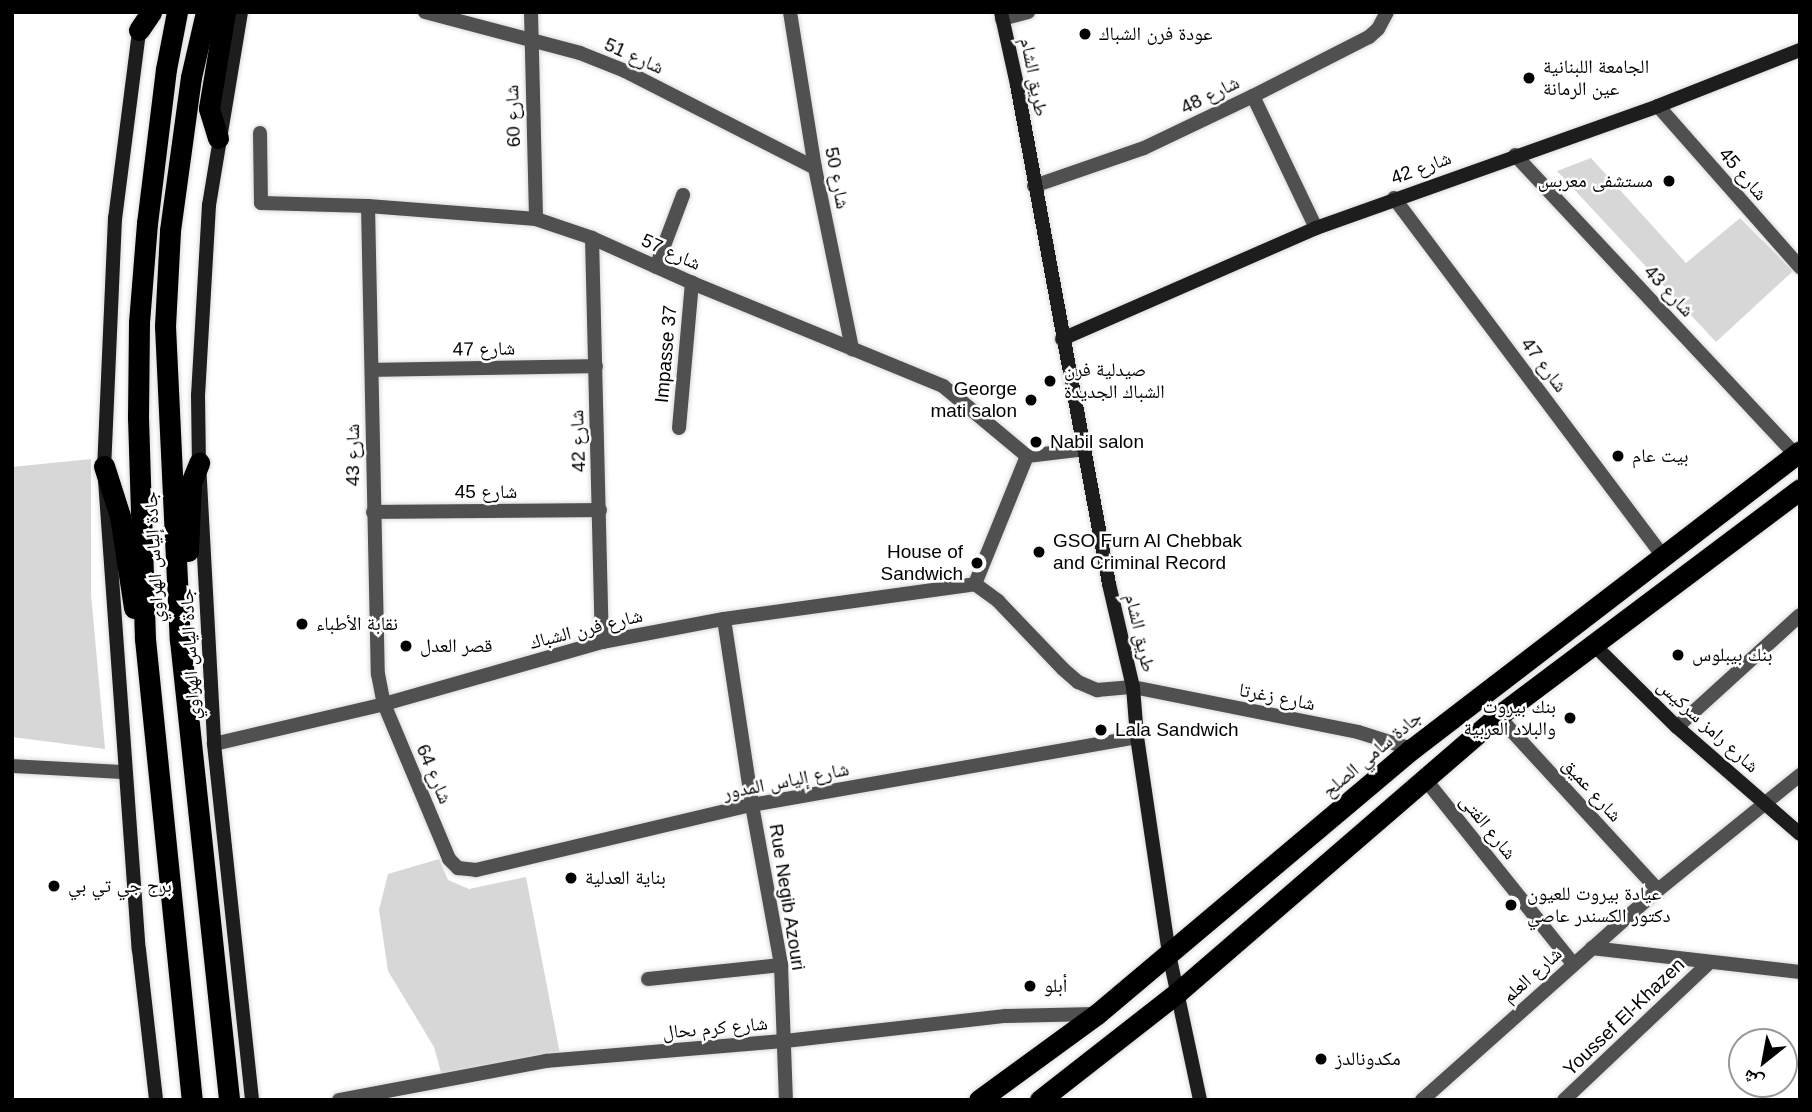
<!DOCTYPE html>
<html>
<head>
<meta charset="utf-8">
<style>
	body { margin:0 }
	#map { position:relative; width:1812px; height:1112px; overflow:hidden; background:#fff; font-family:Arial,"Noto Naskh Arabic",sans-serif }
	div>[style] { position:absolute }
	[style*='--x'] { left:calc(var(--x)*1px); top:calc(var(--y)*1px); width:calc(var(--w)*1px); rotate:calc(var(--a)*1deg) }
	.green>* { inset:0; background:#d7d7d7 }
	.roads { filter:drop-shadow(0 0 2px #dbdbdb) drop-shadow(0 0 2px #dbdbdb) }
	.street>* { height:14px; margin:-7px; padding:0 7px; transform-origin:7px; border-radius:7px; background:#505050 }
	.secondary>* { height:14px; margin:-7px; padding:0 7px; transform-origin:7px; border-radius:7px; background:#1d1d1d }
	.highway>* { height:21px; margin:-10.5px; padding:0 10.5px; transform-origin:10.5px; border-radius:10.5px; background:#000 }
	.dots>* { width:19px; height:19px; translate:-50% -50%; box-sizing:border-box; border:4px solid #fff; border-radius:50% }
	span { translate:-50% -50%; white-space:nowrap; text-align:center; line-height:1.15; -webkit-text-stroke:5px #fff; paint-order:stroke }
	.poi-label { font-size:19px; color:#000 }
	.left { translate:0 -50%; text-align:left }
	.right { translate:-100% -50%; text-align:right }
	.street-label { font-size:19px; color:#000 }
	.frame { position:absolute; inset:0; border:14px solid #000; pointer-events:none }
	.north { position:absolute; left:1728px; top:1028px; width:70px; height:70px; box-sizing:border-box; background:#fff; border:2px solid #999; border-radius:50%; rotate:211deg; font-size:19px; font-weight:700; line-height:28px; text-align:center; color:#000 }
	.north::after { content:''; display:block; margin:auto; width:24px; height:32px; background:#000; clip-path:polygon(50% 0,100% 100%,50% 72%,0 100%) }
</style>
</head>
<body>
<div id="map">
	<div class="green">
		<div style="clip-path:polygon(1591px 158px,1686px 263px,1740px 218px,1793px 271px,1716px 342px,1557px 171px)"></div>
		<div style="clip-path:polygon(91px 459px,91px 594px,105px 749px,12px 737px,12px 467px)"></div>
		<div style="clip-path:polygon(439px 859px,448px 880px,469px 889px,526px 877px,560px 1054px,442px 1076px,434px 1047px,388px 971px,379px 910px,388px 874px)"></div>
	</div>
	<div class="roads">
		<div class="street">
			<div style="--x:425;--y:12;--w:160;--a:14.8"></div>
			<div style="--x:580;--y:53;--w:48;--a:21.8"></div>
			<div style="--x:625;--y:71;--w:213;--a:27"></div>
			<div style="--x:531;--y:12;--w:207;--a:88.6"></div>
			<div style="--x:790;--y:12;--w:158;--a:80.9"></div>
			<div style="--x:815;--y:168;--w:185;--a:78.4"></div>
			<div style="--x:1002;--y:19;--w:27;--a:-15"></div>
			<div style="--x:1253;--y:96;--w:146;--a:64.5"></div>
			<div style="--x:1658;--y:106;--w:215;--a:48.6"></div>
			<div style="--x:260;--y:133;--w:70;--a:89.2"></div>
			<div style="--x:261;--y:203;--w:107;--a:1.6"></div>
			<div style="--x:368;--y:206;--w:169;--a:4.4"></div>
			<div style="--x:536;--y:219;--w:59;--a:18.7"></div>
			<div style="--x:592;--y:238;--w:110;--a:24.2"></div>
			<div style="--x:692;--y:283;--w:271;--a:22.3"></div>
			<div style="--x:943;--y:386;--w:109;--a:39.8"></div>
			<div style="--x:1515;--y:155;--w:410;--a:46.9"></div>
			<div style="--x:1034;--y:186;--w:116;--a:-19.1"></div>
			<div style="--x:1144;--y:148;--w:121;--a:-25.5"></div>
			<div style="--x:1253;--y:96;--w:130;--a:-27"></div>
			<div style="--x:1369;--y:37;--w:12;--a:-42"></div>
			<div style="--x:1378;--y:29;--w:19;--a:-62"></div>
			<div style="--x:1394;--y:198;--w:448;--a:53.1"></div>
			<div style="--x:368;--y:206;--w:468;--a:88.8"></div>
			<div style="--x:378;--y:674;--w:31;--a:79"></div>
			<div style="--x:384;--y:704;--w:168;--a:67.2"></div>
			<div style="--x:449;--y:859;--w:13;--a:45"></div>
			<div style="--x:458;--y:868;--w:18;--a:6"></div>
			<div style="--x:476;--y:870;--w:284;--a:-13.3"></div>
			<div style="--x:752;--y:805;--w:391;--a:-10"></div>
			<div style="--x:592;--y:238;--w:404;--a:88.6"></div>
			<div style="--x:656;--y:267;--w:77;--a:-69.4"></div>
			<div style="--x:372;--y:370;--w:224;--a:-1"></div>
			<div style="--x:679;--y:428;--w:146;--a:-84.9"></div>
			<div style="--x:1027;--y:456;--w:59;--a:-6.8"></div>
			<div style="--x:373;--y:512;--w:227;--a:-0.5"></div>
			<div style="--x:975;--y:584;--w:138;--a:-67.9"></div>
			<div style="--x:724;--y:619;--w:188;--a:81.4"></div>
			<div style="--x:752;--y:805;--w:163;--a:79.7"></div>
			<div style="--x:781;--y:965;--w:135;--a:87.9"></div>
			<div style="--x:1498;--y:716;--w:236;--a:47.4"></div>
			<div style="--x:1677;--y:727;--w:166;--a:-42.3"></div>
			<div style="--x:214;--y:744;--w:175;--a:-13.2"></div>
			<div style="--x:384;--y:704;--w:227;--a:-15.9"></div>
			<div style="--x:602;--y:642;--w:124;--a:-10.7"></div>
			<div style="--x:724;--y:619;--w:253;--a:-7.9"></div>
			<div style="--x:975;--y:584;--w:29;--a:36"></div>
			<div style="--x:998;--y:601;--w:94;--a:46.3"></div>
			<div style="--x:1063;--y:669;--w:20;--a:41"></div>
			<div style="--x:1078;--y:682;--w:21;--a:23"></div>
			<div style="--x:1097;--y:690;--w:36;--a:-5"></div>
			<div style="--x:1133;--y:687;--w:229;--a:11.3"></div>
			<div style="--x:1358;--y:732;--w:57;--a:17.5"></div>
			<div style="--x:12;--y:766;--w:112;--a:3.1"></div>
			<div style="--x:1425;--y:779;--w:237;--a:51.3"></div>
			<div style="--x:1592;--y:948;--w:209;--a:6.6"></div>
			<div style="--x:648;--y:979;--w:134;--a:-6"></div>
			<div style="--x:339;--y:1100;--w:211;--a:-10.7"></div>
			<div style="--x:546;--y:1061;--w:240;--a:-4.8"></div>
			<div style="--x:785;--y:1041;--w:222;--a:-6.5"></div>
			<div style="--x:1006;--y:1016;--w:89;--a:-1.3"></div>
			<div style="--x:1422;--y:1100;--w:316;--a:-41.7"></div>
			<div style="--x:1658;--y:890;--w:183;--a:-39"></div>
			<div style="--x:1564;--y:1100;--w:201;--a:-43.4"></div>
		</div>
		<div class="secondary">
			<div style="--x:241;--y:12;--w:196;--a:99.4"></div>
			<div style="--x:209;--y:205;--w:190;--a:93.3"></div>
			<div style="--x:198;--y:395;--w:68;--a:89.2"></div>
			<div style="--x:199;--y:463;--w:281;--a:86.9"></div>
			<div style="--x:214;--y:744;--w:358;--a:83.9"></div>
			<div style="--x:1001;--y:12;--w:75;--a:77.6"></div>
			<div style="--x:1017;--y:85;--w:507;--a:79.55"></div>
			<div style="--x:1109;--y:584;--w:106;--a:76.9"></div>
			<div style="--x:1133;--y:687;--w:50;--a:85.4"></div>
			<div style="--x:1137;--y:737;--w:219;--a:81.6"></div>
			<div style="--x:1169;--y:954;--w:149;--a:78"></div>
			<div style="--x:140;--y:24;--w:196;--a:97.3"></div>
			<div style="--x:115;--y:218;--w:248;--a:92.5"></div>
			<div style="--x:104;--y:466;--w:485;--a:85.9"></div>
			<div style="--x:139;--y:950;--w:151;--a:83.5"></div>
			<div style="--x:1062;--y:339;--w:277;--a:-23.6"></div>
			<div style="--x:1316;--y:228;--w:363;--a:-19.6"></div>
			<div style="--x:1658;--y:106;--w:153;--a:-21.5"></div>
			<div style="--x:1593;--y:644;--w:118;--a:44.7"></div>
			<div style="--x:1677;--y:727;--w:163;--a:41"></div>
		</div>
		<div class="highway">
			<div style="--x:177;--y:12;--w:58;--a:100.9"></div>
			<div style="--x:166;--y:69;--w:155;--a:97"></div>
			<div style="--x:147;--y:223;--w:99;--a:94.6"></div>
			<div style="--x:139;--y:322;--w:95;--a:90.6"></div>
			<div style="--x:138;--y:417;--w:222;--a:88.2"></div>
			<div style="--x:145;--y:639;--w:463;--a:84.2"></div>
			<div style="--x:206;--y:12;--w:67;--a:103"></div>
			<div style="--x:191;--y:77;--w:155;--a:97.8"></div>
			<div style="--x:170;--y:231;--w:95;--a:93"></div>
			<div style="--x:165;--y:326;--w:314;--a:87.3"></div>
			<div style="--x:180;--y:640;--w:463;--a:83.9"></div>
			<div style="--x:139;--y:30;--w:22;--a:-56"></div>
			<div style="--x:218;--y:138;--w:31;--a:-107"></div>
			<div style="--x:209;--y:108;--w:97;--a:-80.5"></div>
			<div style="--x:104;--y:466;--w:52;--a:72.3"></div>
			<div style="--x:120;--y:516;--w:93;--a:81.3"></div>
			<div style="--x:188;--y:551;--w:68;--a:-87.5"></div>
			<div style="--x:191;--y:483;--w:22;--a:-68"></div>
			<div style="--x:979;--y:1100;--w:146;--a:-36.1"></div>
			<div style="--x:1097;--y:1014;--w:412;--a:-40.1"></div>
			<div style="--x:1412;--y:749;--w:489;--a:-37.5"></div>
			<div style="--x:1040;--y:1100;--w:175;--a:-38"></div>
			<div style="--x:1178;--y:992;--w:423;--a:-40.8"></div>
			<div style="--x:1498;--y:716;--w:378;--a:-36.9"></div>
		</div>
	</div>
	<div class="dots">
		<div style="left:1085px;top:34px;background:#000"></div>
		<div style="left:1529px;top:78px;background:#000"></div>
		<div style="left:1669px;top:181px;background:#000"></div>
		<div style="left:1050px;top:381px;background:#000"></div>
		<div style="left:1031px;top:400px;background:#000"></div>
		<div style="left:1036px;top:442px;background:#000"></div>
		<div style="left:1618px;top:456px;background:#000"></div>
		<div style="left:1039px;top:552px;background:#000"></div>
		<div style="left:977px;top:563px;background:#000"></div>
		<div style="left:302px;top:624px;background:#000"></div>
		<div style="left:406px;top:646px;background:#000"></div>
		<div style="left:1678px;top:655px;background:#000"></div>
		<div style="left:1570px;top:718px;background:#000"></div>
		<div style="left:1101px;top:730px;background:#000"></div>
		<div style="left:571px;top:878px;background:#000"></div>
		<div style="left:54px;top:886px;background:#000"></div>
		<div style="left:1511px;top:905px;background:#000"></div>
		<div style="left:1030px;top:986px;background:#000"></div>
		<div style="left:1321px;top:1059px;background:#000"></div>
	</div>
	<div class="poi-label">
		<span class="left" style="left:1099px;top:34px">عودة فرن الشباك</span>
		<span class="left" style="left:1543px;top:78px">الجامعة اللبنانية<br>عين الرمانة</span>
		<span class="right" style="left:1653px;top:181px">مستشفى معربس</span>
		<span class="left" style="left:1064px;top:381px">صيدلية فرن<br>الشباك الجديدة</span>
		<span class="right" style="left:1017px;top:400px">George<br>mati salon</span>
		<span class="left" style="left:1050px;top:442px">Nabil salon</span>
		<span class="left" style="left:1632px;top:456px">بيت عام</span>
		<span class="left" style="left:1053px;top:552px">GSO Furn Al Chebbak<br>and Criminal Record</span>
		<span class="right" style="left:963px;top:563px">House of<br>Sandwich</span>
		<span class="left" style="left:316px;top:624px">نقابة الأطباء</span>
		<span class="left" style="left:420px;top:646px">قصر العدل</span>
		<span class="left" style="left:1692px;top:655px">بنك بيبلوس</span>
		<span class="right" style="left:1556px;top:718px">بنك بيروت<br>والبلاد العربية</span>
		<span class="left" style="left:1115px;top:730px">Lala Sandwich</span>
		<span class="left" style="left:585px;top:878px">بناية العدلية</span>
		<span class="left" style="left:68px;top:886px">برج جي تي بي</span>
		<span class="left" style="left:1527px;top:905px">عيادة بيروت للعيون<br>دكتور الكسندر عاصي</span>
		<span class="left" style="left:1044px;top:986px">أبلو</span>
		<span class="left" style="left:1335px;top:1059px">مكدونالدز</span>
	</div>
	<div class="street-label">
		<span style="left:634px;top:56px;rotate:24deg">شارع 51</span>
		<span style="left:1034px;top:77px;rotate:79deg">طريق الشام</span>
		<span style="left:1210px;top:95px;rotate:-26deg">شارع 48</span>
		<span style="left:513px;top:116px;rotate:-92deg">شارع 60</span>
		<span style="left:1421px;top:168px;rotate:-20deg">شارع 42</span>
		<span style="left:1743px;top:174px;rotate:49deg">شارع 45</span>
		<span style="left:837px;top:178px;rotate:79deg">شارع 50</span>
		<span style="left:671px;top:252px;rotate:24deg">شارع 57</span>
		<span style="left:1669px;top:291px;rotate:47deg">شارع 43</span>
		<span style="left:484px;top:349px;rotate:-1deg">شارع 47</span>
		<span style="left:666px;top:354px;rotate:-85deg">Impasse 37</span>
		<span style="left:1544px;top:365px;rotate:53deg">شارع 47</span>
		<span style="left:578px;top:441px;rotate:-92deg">شارع 42</span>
		<span style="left:353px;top:455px;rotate:-90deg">شارع 43</span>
		<span style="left:486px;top:492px">شارع 45</span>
		<span style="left:154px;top:557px;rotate:-93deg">جادة إلياس الهراوي</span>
		<span style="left:586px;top:629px;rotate:-14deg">شارع فرن الشباك</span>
		<span style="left:1140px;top:633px;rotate:77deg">طريق الشام</span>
		<span style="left:190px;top:654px;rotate:-93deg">جادة الياس الهراوي</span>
		<span style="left:1277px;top:697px;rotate:11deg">شارع زغرتا</span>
		<span style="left:1708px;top:726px;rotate:42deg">شارع رامز سركيس</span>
		<span style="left:1372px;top:754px;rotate:-40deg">جادة سامي الصلح</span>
		<span style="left:434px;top:774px;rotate:67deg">شارع 64</span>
		<span style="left:786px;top:781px;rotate:-11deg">شارع إلياس المدور</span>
		<span style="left:1592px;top:790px;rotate:48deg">شارع عميق</span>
		<span style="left:1488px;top:827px;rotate:51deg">شارع الفتى</span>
		<span style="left:787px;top:897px;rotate:81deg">Rue Negib Azouri</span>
		<span style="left:1532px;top:975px;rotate:-42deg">شارع العلم</span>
		<span style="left:1624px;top:1017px;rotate:-44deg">Youssef El-Khazen</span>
		<span style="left:715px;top:1028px;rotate:-5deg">شارع كرم ىحال</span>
	</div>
	<div class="frame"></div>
	<div class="north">ش</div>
</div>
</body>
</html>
